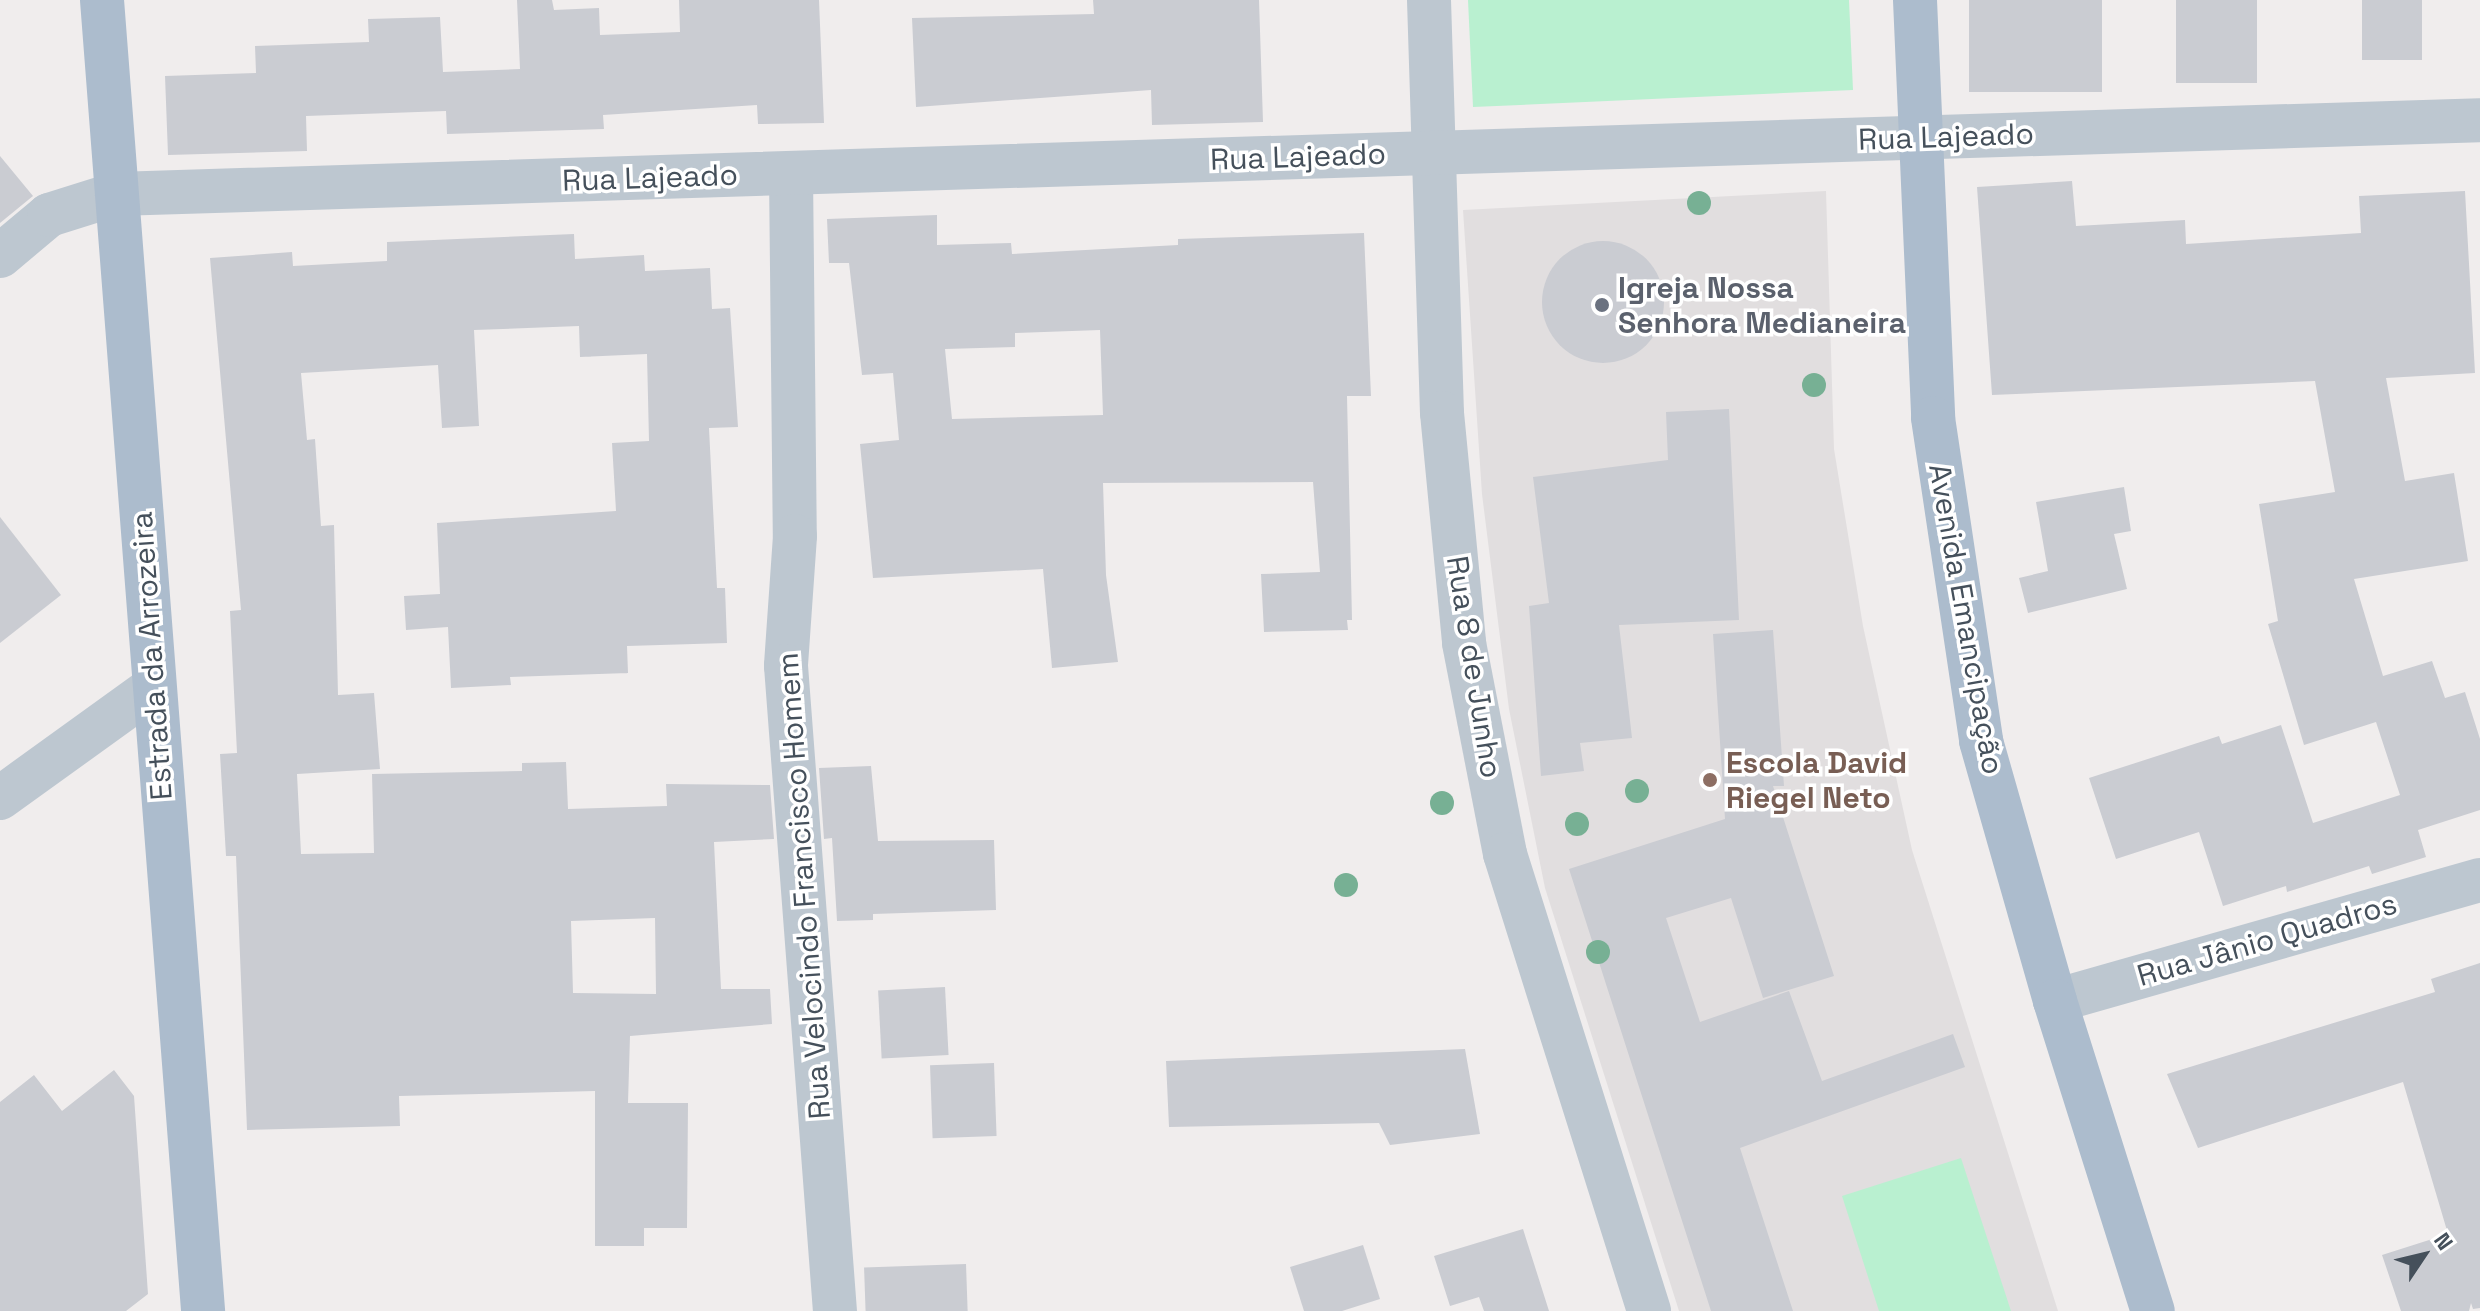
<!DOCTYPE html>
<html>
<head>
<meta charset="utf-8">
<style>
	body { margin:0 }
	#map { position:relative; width:2480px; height:1311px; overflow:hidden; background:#f0eded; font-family:"Space Grotesk",sans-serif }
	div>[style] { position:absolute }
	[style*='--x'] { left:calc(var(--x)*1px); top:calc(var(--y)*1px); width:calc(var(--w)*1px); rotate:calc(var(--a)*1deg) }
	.education>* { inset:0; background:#e1dedf }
	.green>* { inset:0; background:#b9f0d0 }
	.building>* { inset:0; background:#caccd2; transform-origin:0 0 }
	.round { border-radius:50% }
	.minor>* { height:44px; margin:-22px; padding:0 22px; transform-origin:22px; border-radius:22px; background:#bdc7d0 }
	.major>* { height:44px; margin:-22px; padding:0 22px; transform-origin:22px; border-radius:22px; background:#acbccd }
	.trees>* { width:24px; height:24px; margin:-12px; border-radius:50%; background:#77b094 }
	.dots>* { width:22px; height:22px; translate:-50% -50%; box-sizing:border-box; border:4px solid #fff; border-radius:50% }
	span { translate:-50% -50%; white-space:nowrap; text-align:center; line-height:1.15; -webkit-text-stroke:7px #fff; paint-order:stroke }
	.street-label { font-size:30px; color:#45505b }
	.worship-label { font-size:30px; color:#5b616d; font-weight:700 }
	.left { translate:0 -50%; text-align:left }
	.education-label { font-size:30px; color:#785e54; font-weight:700 }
	.north { position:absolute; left:2384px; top:1215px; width:80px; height:80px; -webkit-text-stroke:6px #fff; paint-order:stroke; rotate:55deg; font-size:22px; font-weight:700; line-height:32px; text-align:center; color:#45505b }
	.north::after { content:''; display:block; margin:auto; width:28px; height:36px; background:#45505b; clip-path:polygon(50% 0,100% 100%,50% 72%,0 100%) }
</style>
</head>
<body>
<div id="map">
	<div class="education">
		<div style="clip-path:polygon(1826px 191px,1834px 449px,1863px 626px,1912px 850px,2058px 1311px,1679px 1311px,1545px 888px,1509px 709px,1482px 494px,1463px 210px)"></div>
	</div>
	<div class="green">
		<div style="clip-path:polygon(1468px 0,1849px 0,1853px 90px,1473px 107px)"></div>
		<div style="clip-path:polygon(1961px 1158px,2011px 1311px,1879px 1311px,1842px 1196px)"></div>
	</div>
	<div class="building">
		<div style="clip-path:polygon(517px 0,552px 0,554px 10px,599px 8px,600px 35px,680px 32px,679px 0,819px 0,824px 123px,758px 124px,757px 105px,603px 115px,604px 129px,447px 134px,446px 111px,306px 116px,307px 151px,168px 155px,165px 76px,256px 73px,255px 46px,369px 42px,368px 19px,440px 17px,443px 72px,520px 69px)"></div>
		<div style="clip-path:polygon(1093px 0,1259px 0,1263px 122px,1152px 125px,1151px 90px,916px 107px,912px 18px,1094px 14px)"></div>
		<div style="left:1969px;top:0;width:133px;height:92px"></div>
		<div style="left:2176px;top:0;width:81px;height:83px"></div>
		<div style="left:2362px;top:0;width:60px;height:60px"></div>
		<div style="clip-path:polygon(0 156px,33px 196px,0 223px)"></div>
		<div style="clip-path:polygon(2072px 181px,2076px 226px,2185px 220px,2186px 244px,2361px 233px,2359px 196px,2465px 191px,2475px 373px,2386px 378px,2405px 481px,2454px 473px,2468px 561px,2354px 579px,2383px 676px,2432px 661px,2445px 698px,2465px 692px,2480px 739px,2480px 810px,2418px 830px,2426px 857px,2372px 874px,2369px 866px,2287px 892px,2286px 886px,2223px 906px,2199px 832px,2116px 859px,2089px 778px,2219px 736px,2222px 744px,2281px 725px,2313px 823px,2400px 795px,2376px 722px,2304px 745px,2268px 624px,2278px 621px,2259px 504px,2335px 492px,2315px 381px,1992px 395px,1977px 187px)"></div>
		<div style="clip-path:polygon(evenodd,937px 215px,937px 245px,1011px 243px,1012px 254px,1178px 245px,1178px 239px,1364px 233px,1371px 396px,1347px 396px,1352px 620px,1347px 620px,1348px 630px,1264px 632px,1261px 574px,1320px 572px,1313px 482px,1103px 483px,1106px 575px,1118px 662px,1052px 668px,1043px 569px,873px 578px,860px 444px,899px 440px,893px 373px,862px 375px,849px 263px,829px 263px,827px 219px,937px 215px,1100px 330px,1103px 415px,952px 419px,945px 349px,1015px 347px,1015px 333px,1100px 330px)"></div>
		<div style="clip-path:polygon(evenodd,574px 234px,575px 259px,644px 255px,645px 271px,710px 268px,712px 309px,730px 308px,738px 427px,709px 428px,717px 588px,725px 588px,727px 643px,627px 646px,628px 673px,510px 677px,511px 685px,451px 688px,448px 627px,406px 630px,404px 596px,440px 594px,437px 523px,616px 511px,612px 443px,649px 441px,647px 354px,580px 357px,579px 326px,474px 330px,479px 426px,442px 428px,438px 365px,301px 373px,307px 440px,315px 439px,321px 526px,334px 525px,338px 695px,374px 693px,380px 769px,297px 774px,301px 854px,374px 853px,372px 774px,522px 771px,522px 763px,566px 762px,568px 809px,667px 806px,666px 784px,770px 785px,774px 839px,714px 842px,721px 989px,770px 989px,772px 1024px,630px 1036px,628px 1103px,688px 1103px,687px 1228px,644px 1228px,644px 1246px,595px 1246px,595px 1091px,399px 1096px,400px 1126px,247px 1130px,236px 856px,226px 856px,220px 754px,237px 753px,230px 611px,241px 610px,210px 258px,292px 252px,293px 266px,387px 261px,387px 242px,574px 234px,655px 918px,656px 994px,573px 993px,571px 921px,655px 918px)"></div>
		<div class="round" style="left:1542px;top:241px;width:122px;height:122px"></div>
		<div style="clip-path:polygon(1729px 409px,1739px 620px,1619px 625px,1632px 738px,1580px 743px,1584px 771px,1541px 776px,1529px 606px,1549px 603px,1533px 477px,1668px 460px,1666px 412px)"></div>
		<div style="clip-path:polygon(2124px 487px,2131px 531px,2114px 534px,2127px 589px,2028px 613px,2019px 578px,2048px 571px,2036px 502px)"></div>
		<div style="clip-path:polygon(0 517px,61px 595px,0 643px)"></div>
		<div style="clip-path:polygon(1773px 630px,1784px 786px,1773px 786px,1834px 976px,1763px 998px,1731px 898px,1666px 918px,1700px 1022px,1789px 991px,1822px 1081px,1953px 1034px,1965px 1067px,1740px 1148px,1793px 1311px,1711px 1311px,1569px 869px,1725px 819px,1713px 634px)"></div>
		<div style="clip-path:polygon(871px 766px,878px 841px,994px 840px,996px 910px,873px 914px,873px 920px,837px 921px,832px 838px,824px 839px,819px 768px)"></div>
		<div style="clip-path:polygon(2480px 963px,2480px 1308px,2473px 1309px,2471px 1303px,2469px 1311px,2401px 1311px,2382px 1255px,2448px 1234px,2403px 1082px,2198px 1148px,2167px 1074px,2435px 992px,2431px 979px)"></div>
		<div style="left:945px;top:987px;width:68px;height:67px;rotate:87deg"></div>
		<div style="clip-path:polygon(1465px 1049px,1480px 1134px,1390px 1145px,1379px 1123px,1169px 1127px,1166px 1061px)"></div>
		<div style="left:994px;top:1063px;width:73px;height:64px;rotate:88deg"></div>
		<div style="clip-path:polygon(114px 1070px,134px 1096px,148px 1294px,126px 1311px,0 1311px,0 1102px,34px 1075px,62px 1111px)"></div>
		<div style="clip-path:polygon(1523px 1229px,1549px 1311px,1484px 1311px,1479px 1297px,1450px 1306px,1434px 1256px)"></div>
		<div style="clip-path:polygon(1363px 1245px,1380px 1299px,1342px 1311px,1304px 1311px,1290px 1267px)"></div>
		<div style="left:966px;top:1264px;width:47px;height:102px;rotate:88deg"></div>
	</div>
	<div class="minor">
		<div style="--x:1429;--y:0;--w:413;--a:88.2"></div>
		<div style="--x:1442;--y:413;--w:231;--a:84.5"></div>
		<div style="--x:1464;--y:643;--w:215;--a:79"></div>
		<div style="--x:1505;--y:854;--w:479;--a:72.5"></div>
		<div style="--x:791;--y:173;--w:363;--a:89.4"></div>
		<div style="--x:795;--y:536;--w:130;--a:94"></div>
		<div style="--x:786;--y:666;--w:647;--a:85.66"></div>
		<div style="--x:0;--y:256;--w:64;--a:-39.9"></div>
		<div style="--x:49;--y:215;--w:70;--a:-17.4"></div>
		<div style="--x:116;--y:194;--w:2365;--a:-1.79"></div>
		<div style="--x:0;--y:798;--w:190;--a:-35.8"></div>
		<div style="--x:2055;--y:1001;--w:442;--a:-15.9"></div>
	</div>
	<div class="major">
		<div style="--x:102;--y:0;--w:1315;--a:85.59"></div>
		<div style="--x:1915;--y:0;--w:418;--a:87.5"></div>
		<div style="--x:1933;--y:418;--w:327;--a:81.5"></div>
		<div style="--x:1981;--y:741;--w:270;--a:74.1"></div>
		<div style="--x:2055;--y:1001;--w:325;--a:72.5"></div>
	</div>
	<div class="trees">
		<div style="left:1699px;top:203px"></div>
		<div style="left:1814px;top:385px"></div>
		<div style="left:1637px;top:791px"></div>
		<div style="left:1442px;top:803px"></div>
		<div style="left:1577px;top:824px"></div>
		<div style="left:1346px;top:885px"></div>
		<div style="left:1598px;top:952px"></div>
	</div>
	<div class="dots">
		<div style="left:1602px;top:305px;background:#6b7280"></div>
		<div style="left:1710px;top:780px;background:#8d6e63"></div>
	</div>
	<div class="street-label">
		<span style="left:1946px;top:137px;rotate:-2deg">Rua Lajeado</span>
		<span style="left:1298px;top:157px;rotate:-2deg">Rua Lajeado</span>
		<span style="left:650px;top:178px;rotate:-2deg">Rua Lajeado</span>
		<span style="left:1966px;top:619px;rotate:80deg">Avenida Emancipação</span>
		<span style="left:152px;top:656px;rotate:-94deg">Estrada da Arrozeira</span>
		<span style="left:1474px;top:667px;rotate:81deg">Rua 8 de Junho</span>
		<span style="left:804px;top:886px;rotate:-94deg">Rua Velocindo Francisco Homem</span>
		<span style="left:2267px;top:940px;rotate:-16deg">Rua Jânio Quadros</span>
	</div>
	<div class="worship-label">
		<span class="left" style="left:1618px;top:305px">Igreja Nossa<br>Senhora Medianeira</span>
	</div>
	<div class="education-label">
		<span class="left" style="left:1726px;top:780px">Escola David<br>Riegel Neto</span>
	</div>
	<div class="north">N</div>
</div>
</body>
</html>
